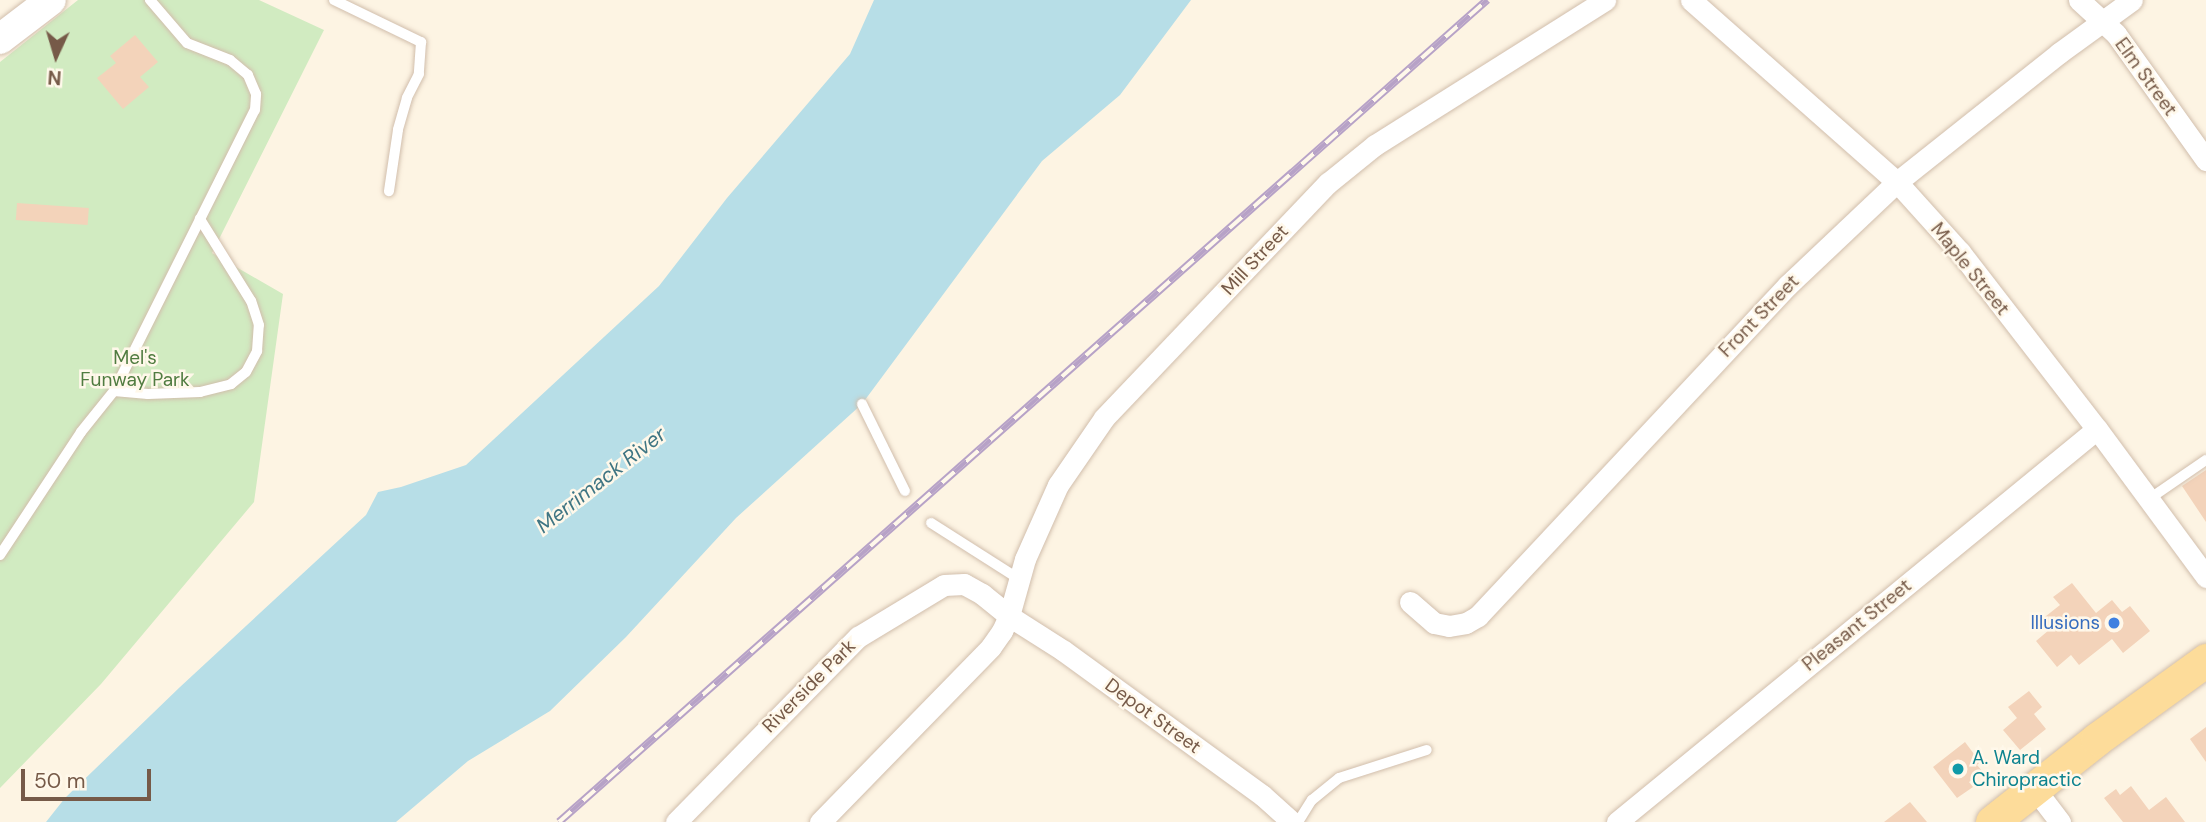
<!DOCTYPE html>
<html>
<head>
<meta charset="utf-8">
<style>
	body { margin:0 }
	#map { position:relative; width:2206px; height:822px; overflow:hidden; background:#fdf4e3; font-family:"DM Sans",sans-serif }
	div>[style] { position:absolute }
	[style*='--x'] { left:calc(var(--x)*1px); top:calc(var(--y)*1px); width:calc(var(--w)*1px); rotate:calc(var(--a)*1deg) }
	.green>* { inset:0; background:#d1ebc1 }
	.water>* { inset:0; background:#b7dee7 }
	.building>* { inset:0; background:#f3d3ba; transform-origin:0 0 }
	.roads { filter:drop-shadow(0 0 2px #d1beac) drop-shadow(0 0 2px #d1beac) }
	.service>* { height:10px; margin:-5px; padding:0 5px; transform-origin:5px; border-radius:5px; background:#fff }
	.minor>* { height:21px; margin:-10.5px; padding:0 10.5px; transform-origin:10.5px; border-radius:10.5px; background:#fff }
	.secondary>* { height:30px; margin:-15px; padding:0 15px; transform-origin:15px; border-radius:15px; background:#fff }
	.primary>* { height:33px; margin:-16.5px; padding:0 16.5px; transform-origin:16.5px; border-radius:16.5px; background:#fddc9a }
	.rail>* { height:8px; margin-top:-4px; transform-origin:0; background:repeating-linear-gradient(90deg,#fff8ea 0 16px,#b7a2c7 0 32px); box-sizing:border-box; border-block:2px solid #b7a2c7 }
	.dots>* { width:19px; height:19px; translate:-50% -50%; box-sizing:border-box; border:4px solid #fff8ea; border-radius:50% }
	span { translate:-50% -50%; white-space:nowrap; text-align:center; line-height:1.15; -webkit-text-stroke:5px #fff8ea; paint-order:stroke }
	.street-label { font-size:19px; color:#765a48 }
	.park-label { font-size:19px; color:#507c40 }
	.shop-label { font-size:19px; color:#366cbe }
	.right { translate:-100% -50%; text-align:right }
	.culture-label { font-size:19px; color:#0d838f }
	.left { translate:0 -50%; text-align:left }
	.water-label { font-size:21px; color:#3f7583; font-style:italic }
	.north { position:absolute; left:21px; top:21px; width:70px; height:70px; -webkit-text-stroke:5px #fff8ea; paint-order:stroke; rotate:184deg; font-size:19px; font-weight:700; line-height:28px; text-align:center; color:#765a48 }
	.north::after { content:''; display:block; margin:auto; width:24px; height:32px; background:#765a48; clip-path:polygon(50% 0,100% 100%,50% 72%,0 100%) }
	.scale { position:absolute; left:21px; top:769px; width:130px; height:32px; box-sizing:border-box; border:4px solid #765a48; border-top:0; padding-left:9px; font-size:21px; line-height:24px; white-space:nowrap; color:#765a48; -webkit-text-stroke:5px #fff8ea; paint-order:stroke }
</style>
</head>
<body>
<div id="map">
	<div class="green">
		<div style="clip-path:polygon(78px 0,259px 0,324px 30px,212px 253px,283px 294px,254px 502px,101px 684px,0 788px,0 62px)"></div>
	</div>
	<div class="water">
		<div style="clip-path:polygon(874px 0,1191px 0,1120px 95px,1042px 161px,862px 404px,736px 518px,626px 637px,550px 711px,468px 761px,396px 822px,46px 822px,65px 798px,180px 687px,366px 515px,378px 492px,401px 487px,466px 465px,659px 286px,727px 198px,850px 54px)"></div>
	</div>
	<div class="building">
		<div style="clip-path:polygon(135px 35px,158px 62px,140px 77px,149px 87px,123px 109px,97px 78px,116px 63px,110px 56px)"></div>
		<div style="left:17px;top:203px;width:72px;height:17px;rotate:4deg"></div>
		<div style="clip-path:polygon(2206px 470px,2206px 522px,2182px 486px)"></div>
		<div style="clip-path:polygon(2072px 583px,2096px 613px,2112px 600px,2122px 612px,2130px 606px,2150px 631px,2123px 653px,2112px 639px,2079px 665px,2071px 655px,2057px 667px,2036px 641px,2049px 630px,2041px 620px,2060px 605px,2053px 597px)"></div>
		<div style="clip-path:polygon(2029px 691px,2042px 707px,2034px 714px,2046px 729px,2020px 750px,2003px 730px,2017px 718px,2008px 707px)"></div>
		<div style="clip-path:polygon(2206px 727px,2206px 762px,2190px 739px)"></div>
		<div style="clip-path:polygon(1965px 742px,1980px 762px,1977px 765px,1983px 772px,1969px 782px,1973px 787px,1957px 798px,1933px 767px)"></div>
		<div style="clip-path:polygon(2131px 786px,2149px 810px,2166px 797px,2185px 822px,2123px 822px,2104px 798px,2116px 789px,2120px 795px)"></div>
		<div style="clip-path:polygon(1910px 802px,1927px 822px,1884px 822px)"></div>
	</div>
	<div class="roads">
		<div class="service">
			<div style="--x:334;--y:0;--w:97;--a:25.8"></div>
			<div style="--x:421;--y:42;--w:32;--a:94"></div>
			<div style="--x:419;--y:74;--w:27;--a:117"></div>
			<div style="--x:407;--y:98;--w:33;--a:106"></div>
			<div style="--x:398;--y:130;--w:62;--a:98.4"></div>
			<div style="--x:114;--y:391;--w:34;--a:5"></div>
			<div style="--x:148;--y:394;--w:52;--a:-2.2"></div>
			<div style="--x:200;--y:392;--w:32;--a:-14"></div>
			<div style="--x:231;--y:384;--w:19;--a:-39"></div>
			<div style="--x:246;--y:372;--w:24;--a:-62"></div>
			<div style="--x:257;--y:351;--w:26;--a:-86"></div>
			<div style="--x:259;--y:325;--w:25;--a:-108"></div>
			<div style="--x:251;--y:301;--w:97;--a:-121.9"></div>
			<div style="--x:862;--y:404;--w:97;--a:63.7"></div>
			<div style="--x:2149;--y:499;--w:69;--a:-34.4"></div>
			<div style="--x:931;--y:523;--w:104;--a:32.5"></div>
			<div style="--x:0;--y:555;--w:147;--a:-56.6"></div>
			<div style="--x:81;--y:432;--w:53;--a:-51.2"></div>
			<div style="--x:114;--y:391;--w:314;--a:-63.4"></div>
			<div style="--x:255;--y:110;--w:16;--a:-86"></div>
			<div style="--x:256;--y:94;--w:21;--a:-113"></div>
			<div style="--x:248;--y:75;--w:23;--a:-140"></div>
			<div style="--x:230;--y:60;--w:46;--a:-158.4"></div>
			<div style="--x:187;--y:43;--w:57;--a:-130.7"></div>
			<div style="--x:1298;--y:822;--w:26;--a:-58"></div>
			<div style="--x:1312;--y:800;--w:35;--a:-39"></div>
			<div style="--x:1339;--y:778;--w:92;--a:-17.7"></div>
		</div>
		<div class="minor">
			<div style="--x:1691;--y:0;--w:275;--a:41.5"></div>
			<div style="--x:1897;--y:182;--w:94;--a:48"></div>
			<div style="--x:1960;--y:252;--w:224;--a:52.3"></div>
			<div style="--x:2097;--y:429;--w:184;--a:53.6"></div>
			<div style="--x:2079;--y:0;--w:50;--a:42.6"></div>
			<div style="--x:2116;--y:34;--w:155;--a:54.5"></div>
			<div style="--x:1410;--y:602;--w:32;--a:41"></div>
			<div style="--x:1434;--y:623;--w:15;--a:11"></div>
			<div style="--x:1449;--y:626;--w:17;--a:-10"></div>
			<div style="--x:1466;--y:623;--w:14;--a:-30"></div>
			<div style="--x:1478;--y:616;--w:453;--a:-46.9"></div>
			<div style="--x:1788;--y:285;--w:150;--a:-43.4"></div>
			<div style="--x:1897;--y:182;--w:207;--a:-38.5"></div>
			<div style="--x:2059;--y:53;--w:90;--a:-36"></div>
			<div style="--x:2034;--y:788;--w:43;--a:52.6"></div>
			<div style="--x:676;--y:822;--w:260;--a:-45.5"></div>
			<div style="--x:858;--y:637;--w:100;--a:-31.2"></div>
			<div style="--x:944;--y:585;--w:20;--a:-3"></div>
			<div style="--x:964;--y:584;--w:21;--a:29"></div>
			<div style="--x:982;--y:594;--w:35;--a:39"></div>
			<div style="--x:1009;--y:616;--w:17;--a:115"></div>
			<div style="--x:1002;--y:631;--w:19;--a:125"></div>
			<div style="--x:991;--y:647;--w:245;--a:134.3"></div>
			<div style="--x:1292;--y:822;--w:40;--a:-138"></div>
			<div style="--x:1262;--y:795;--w:245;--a:-144"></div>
			<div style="--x:1064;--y:651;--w:65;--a:-147.5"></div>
			<div style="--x:1009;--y:616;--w:59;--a:-74.3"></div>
			<div style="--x:1025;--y:559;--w:81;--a:-66"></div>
			<div style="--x:1058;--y:485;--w:81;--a:-55.5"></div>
			<div style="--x:1104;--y:418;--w:325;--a:-46.4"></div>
			<div style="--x:1328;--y:183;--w:60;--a:-39"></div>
			<div style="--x:1375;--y:145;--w:272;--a:-32.2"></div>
			<div style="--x:1617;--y:822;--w:620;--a:-39.31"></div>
		</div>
		<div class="secondary">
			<div style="--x:0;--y:39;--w:64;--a:-37.4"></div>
		</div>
		<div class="primary">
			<div style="--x:1992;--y:822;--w:134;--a:-38.3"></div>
			<div style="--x:2097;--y:739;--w:135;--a:-35.9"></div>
		</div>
	</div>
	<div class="rail">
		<div style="--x:559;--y:822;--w:1240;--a:-41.53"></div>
	</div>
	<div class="dots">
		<div style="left:2114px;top:623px;background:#3f7fe0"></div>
		<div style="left:1958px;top:769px;background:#0f9aa8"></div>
	</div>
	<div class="street-label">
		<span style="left:2146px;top:77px;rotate:54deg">Elm Street</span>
		<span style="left:1255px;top:260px;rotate:-47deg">Mill Street</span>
		<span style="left:1970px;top:269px;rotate:51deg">Maple Street</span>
		<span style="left:1759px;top:316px;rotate:-46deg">Front Street</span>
		<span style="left:1857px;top:625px;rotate:-39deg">Pleasant Street</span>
		<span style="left:809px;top:686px;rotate:-45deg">Riverside Park</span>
		<span style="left:1153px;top:716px;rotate:36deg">Depot Street</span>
	</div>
	<div class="park-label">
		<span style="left:135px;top:369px">Mel's<br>Funway Park</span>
	</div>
	<div class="shop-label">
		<span class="right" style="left:2100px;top:623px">Illusions</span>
	</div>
	<div class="culture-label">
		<span class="left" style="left:1972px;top:769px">A. Ward<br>Chiropractic</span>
	</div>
	<div class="water-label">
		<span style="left:601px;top:480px;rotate:-38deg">Merrimack River</span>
	</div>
	<div class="north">N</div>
	<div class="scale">50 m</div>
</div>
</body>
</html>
